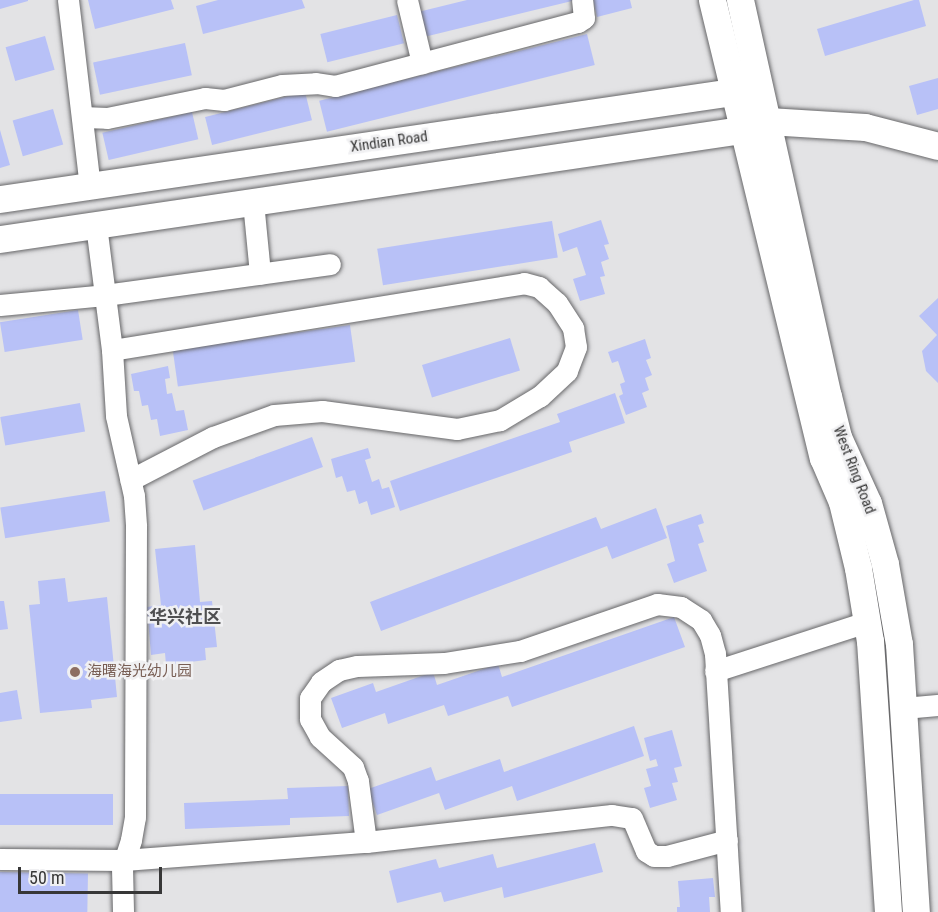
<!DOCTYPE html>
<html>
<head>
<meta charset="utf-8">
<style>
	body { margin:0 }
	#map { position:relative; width:938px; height:912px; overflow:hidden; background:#e3e3e5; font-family:"Roboto Condensed","Noto Sans SC",sans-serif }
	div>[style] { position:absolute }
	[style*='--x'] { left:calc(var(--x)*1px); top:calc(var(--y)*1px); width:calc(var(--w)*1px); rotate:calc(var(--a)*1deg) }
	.building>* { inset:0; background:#b8c1f7; transform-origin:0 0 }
	.roads { filter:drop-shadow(0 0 2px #676769) drop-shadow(0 0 2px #676769) }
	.minor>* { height:21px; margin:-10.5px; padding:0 10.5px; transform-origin:10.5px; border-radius:10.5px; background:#fff }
	.major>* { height:27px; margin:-13.5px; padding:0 13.5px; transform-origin:13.5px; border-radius:13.5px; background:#fff }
	.dots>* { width:16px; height:16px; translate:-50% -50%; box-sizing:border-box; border:3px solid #f0f0f2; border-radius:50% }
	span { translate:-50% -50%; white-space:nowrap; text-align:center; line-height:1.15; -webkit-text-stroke:5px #f0f0f2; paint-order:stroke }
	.street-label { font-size:15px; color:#373737 }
	.education-label { font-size:15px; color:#785e54 }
	.left { translate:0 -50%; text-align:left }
	.quarter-label { font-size:18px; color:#4f4f51; font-weight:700 }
	.scale { position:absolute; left:18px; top:867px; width:144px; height:27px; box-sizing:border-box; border:3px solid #373737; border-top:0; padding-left:8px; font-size:18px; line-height:21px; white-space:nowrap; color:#373737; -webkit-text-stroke:4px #f0f0f2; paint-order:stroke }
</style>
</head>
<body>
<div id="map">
	<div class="building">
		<div style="clip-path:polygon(0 0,28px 0,28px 1px,0 9px)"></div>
		<div style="clip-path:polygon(88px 0,171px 0,174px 9px,95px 29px)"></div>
		<div style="clip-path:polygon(218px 0,302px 0,305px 8px,203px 34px,196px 6px)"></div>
		<div style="clip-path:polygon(467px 0,572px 0,572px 1px,424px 37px,418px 12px)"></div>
		<div style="clip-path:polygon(593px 0,630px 0,632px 8px,597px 17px)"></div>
		<div style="clip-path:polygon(914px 0,919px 0,926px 26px,825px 56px,817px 29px)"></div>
		<div style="left:397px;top:15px;width:29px;height:79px;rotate:76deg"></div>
		<div style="left:587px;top:34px;width:32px;height:276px;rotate:76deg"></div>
		<div style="left:45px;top:36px;width:35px;height:41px;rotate:74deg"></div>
		<div style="left:185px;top:43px;width:33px;height:94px;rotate:78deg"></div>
		<div style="clip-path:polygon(938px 78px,938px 109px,917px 115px,909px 86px)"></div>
		<div style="left:305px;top:92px;width:29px;height:103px;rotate:76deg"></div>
		<div style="left:53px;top:109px;width:37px;height:42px;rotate:74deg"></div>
		<div style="left:192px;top:112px;width:28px;height:92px;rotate:77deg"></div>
		<div style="clip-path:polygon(0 130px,10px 165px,0 168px)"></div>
		<div style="clip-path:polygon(601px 220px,609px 244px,604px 245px,609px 259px,601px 262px,605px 276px,600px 277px,605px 294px,580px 301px,573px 279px,586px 275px,577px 247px,563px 252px,558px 234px)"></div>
		<div style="left:552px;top:221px;width:37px;height:177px;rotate:81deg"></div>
		<div style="clip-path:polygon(938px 298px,938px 383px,926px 371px,922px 351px,937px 335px,919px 316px)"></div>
		<div style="left:78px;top:310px;width:30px;height:79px;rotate:81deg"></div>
		<div style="left:350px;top:325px;width:37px;height:179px;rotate:82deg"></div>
		<div style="left:510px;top:338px;width:34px;height:92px;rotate:73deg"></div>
		<div style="clip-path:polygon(645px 339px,651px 358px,646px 360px,652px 375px,645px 378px,649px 390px,642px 393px,647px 407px,626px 415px,619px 396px,623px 394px,620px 384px,625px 382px,618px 361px,612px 363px,608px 352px)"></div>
		<div style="clip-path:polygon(168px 366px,170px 378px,165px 379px,167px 394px,172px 393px,176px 411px,184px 410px,188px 430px,160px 436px,157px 419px,151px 420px,148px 405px,142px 406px,139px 391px,134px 391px,131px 374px)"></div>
		<div style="clip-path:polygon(615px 393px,625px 423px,569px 442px,572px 452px,400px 511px,390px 481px,560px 422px,557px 414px)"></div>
		<div style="left:80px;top:403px;width:29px;height:81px;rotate:80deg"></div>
		<div style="left:312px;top:437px;width:32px;height:127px;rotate:70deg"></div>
		<div style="clip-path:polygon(368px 448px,371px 458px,365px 460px,372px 482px,379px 479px,382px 489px,389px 487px,395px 507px,371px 515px,367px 501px,359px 504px,355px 490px,347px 492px,342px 476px,336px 478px,331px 459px)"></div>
		<div style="left:105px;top:491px;width:31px;height:106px;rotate:81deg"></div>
		<div style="clip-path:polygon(656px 508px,667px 538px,612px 559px,607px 546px,381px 631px,370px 602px,596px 517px,601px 529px)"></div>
		<div style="clip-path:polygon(701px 514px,704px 523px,698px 525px,704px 542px,698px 544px,707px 571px,674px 583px,667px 564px,675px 561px,666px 526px)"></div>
		<div style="clip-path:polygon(195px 545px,200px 602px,212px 601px,217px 647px,205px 648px,206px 660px,166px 665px,165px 653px,151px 655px,147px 607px,161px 605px,155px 549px)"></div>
		<div style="clip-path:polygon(65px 578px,68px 602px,107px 597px,117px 697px,91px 700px,92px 708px,40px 713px,29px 605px,40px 604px,38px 581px)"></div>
		<div style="clip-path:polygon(0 601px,4px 601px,8px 629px,0 630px)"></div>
		<div style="clip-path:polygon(674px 617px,685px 647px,512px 707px,508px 696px,448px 716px,444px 705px,388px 724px,385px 713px,342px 728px,331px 698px,373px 683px,376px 692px,433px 672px,437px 685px,498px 664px,502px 677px)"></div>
		<div style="clip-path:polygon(17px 690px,22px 719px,0 722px,0 693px)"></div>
		<div style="clip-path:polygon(634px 726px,644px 756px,517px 801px,512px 786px,445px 810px,439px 793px,377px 815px,368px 789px,431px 767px,436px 781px,500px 759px,504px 772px)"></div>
		<div style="clip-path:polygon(672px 730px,682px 766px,674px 768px,678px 782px,672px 783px,677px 800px,650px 808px,644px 788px,651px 786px,646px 769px,658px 766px,656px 759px,650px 761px,644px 738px)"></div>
		<div style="clip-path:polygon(348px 786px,349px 816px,290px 818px,290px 825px,185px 829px,184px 803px,288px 799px,287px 788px)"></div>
		<div style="left:113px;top:794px;width:31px;height:113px;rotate:90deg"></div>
		<div style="clip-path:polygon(595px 843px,603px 872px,504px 898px,502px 887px,444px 902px,441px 892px,397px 903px,389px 871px,436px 859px,439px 868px,493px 854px,497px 868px)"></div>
		<div style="left:0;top:872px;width:88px;height:40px;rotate:1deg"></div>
		<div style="clip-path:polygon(713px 878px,715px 897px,709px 897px,710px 912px,677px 912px,677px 907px,680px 907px,678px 881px)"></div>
	</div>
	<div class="roads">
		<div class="minor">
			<div style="--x:68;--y:0;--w:187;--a:83.3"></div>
			<div style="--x:407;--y:0;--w:65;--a:76.6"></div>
			<div style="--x:82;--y:117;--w:25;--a:2"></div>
			<div style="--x:107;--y:118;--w:100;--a:-11.5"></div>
			<div style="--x:205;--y:98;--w:19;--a:6"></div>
			<div style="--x:224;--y:100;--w:60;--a:-14.5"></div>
			<div style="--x:282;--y:85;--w:34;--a:-3"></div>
			<div style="--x:316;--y:83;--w:19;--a:9"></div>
			<div style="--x:335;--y:86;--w:251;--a:-14.8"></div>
			<div style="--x:578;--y:22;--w:7;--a:-34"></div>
			<div style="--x:584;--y:18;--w:18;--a:-96"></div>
			<div style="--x:253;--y:202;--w:72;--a:84.4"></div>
			<div style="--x:96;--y:225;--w:126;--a:82.7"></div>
			<div style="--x:112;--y:350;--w:66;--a:86.5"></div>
			<div style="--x:116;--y:416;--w:82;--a:77.3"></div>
			<div style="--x:134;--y:496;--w:30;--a:86"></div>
			<div style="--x:136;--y:526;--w:291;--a:90.2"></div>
			<div style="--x:135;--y:817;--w:23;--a:100"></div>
			<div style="--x:131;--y:840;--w:28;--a:108"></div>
			<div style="--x:122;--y:867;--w:45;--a:88.7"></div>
			<div style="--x:0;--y:305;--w:105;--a:-5.4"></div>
			<div style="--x:105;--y:295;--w:227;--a:-7.8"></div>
			<div style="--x:112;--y:350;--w:417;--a:-9.2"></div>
			<div style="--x:524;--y:283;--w:16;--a:15"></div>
			<div style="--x:539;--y:287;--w:24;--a:42"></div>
			<div style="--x:557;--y:303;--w:30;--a:57"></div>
			<div style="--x:573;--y:328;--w:19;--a:81"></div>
			<div style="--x:576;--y:347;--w:26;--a:111"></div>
			<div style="--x:567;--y:371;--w:37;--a:137"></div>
			<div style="--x:540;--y:396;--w:47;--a:149"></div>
			<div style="--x:500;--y:420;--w:44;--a:168.2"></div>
			<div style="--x:457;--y:429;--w:136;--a:-172.4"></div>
			<div style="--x:322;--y:411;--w:48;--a:175.2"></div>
			<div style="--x:274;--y:415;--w:65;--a:160.2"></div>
			<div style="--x:213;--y:437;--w:93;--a:152.6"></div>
			<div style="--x:715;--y:671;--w:160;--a:-17.9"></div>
			<div style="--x:903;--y:708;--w:35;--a:-5"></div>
			<div style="--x:366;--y:842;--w:62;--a:-97.5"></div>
			<div style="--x:358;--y:781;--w:15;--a:-110"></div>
			<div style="--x:353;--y:767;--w:45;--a:-137.7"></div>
			<div style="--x:320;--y:737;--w:21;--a:-119"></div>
			<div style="--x:310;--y:719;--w:21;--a:-90"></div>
			<div style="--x:310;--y:698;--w:19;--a:-55"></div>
			<div style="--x:321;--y:682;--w:22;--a:-34"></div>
			<div style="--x:339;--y:670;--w:18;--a:-13"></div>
			<div style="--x:357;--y:666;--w:87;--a:-2"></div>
			<div style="--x:444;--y:663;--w:77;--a:-9"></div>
			<div style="--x:520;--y:651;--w:145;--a:-18.9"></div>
			<div style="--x:657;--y:604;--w:24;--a:7"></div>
			<div style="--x:681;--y:607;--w:24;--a:33"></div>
			<div style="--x:701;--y:620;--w:17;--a:59"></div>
			<div style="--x:710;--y:635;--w:20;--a:75"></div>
			<div style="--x:715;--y:654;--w:258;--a:86.5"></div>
			<div style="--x:0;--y:859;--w:124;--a:0.5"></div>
			<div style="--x:124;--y:860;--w:243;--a:-4.3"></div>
			<div style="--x:366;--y:842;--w:247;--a:-6.3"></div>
			<div style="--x:612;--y:815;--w:20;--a:9"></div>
			<div style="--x:632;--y:818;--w:36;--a:67"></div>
			<div style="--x:646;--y:851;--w:9;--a:32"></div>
			<div style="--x:654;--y:856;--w:13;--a:0"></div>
			<div style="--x:667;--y:856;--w:62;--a:-14.9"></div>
		</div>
		<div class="major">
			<div style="--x:712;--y:0;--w:471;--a:76.4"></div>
			<div style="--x:823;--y:458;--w:48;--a:66.6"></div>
			<div style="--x:842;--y:502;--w:68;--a:76.4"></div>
			<div style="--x:858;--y:568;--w:74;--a:80.7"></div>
			<div style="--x:870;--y:641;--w:272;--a:86.2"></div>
			<div style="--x:740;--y:0;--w:406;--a:77.5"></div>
			<div style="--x:828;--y:396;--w:42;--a:76.3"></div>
			<div style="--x:838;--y:437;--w:72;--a:65.6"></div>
			<div style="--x:868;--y:503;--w:63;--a:74.4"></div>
			<div style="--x:885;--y:564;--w:81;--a:80.1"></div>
			<div style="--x:899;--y:644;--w:269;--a:86.4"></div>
			<div style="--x:0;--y:199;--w:741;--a:-8.31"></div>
			<div style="--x:733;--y:92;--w:17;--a:40"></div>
			<div style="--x:0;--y:239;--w:750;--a:-8.36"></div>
			<div style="--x:742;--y:130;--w:28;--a:-19"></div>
			<div style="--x:768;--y:121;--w:97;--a:3.5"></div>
			<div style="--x:865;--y:127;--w:75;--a:14.6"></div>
		</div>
	</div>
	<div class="dots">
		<div style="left:75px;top:672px;background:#8d6e63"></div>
	</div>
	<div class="street-label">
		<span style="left:389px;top:142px;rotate:-8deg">Xindian Road</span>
		<span style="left:854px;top:470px;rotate:69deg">West Ring Road</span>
	</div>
	<div class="education-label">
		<span class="left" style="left:87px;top:672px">海曙海光幼儿园</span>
	</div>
	<div class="quarter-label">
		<span style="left:185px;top:617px">华兴社区</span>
	</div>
	<div class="scale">50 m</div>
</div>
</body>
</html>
